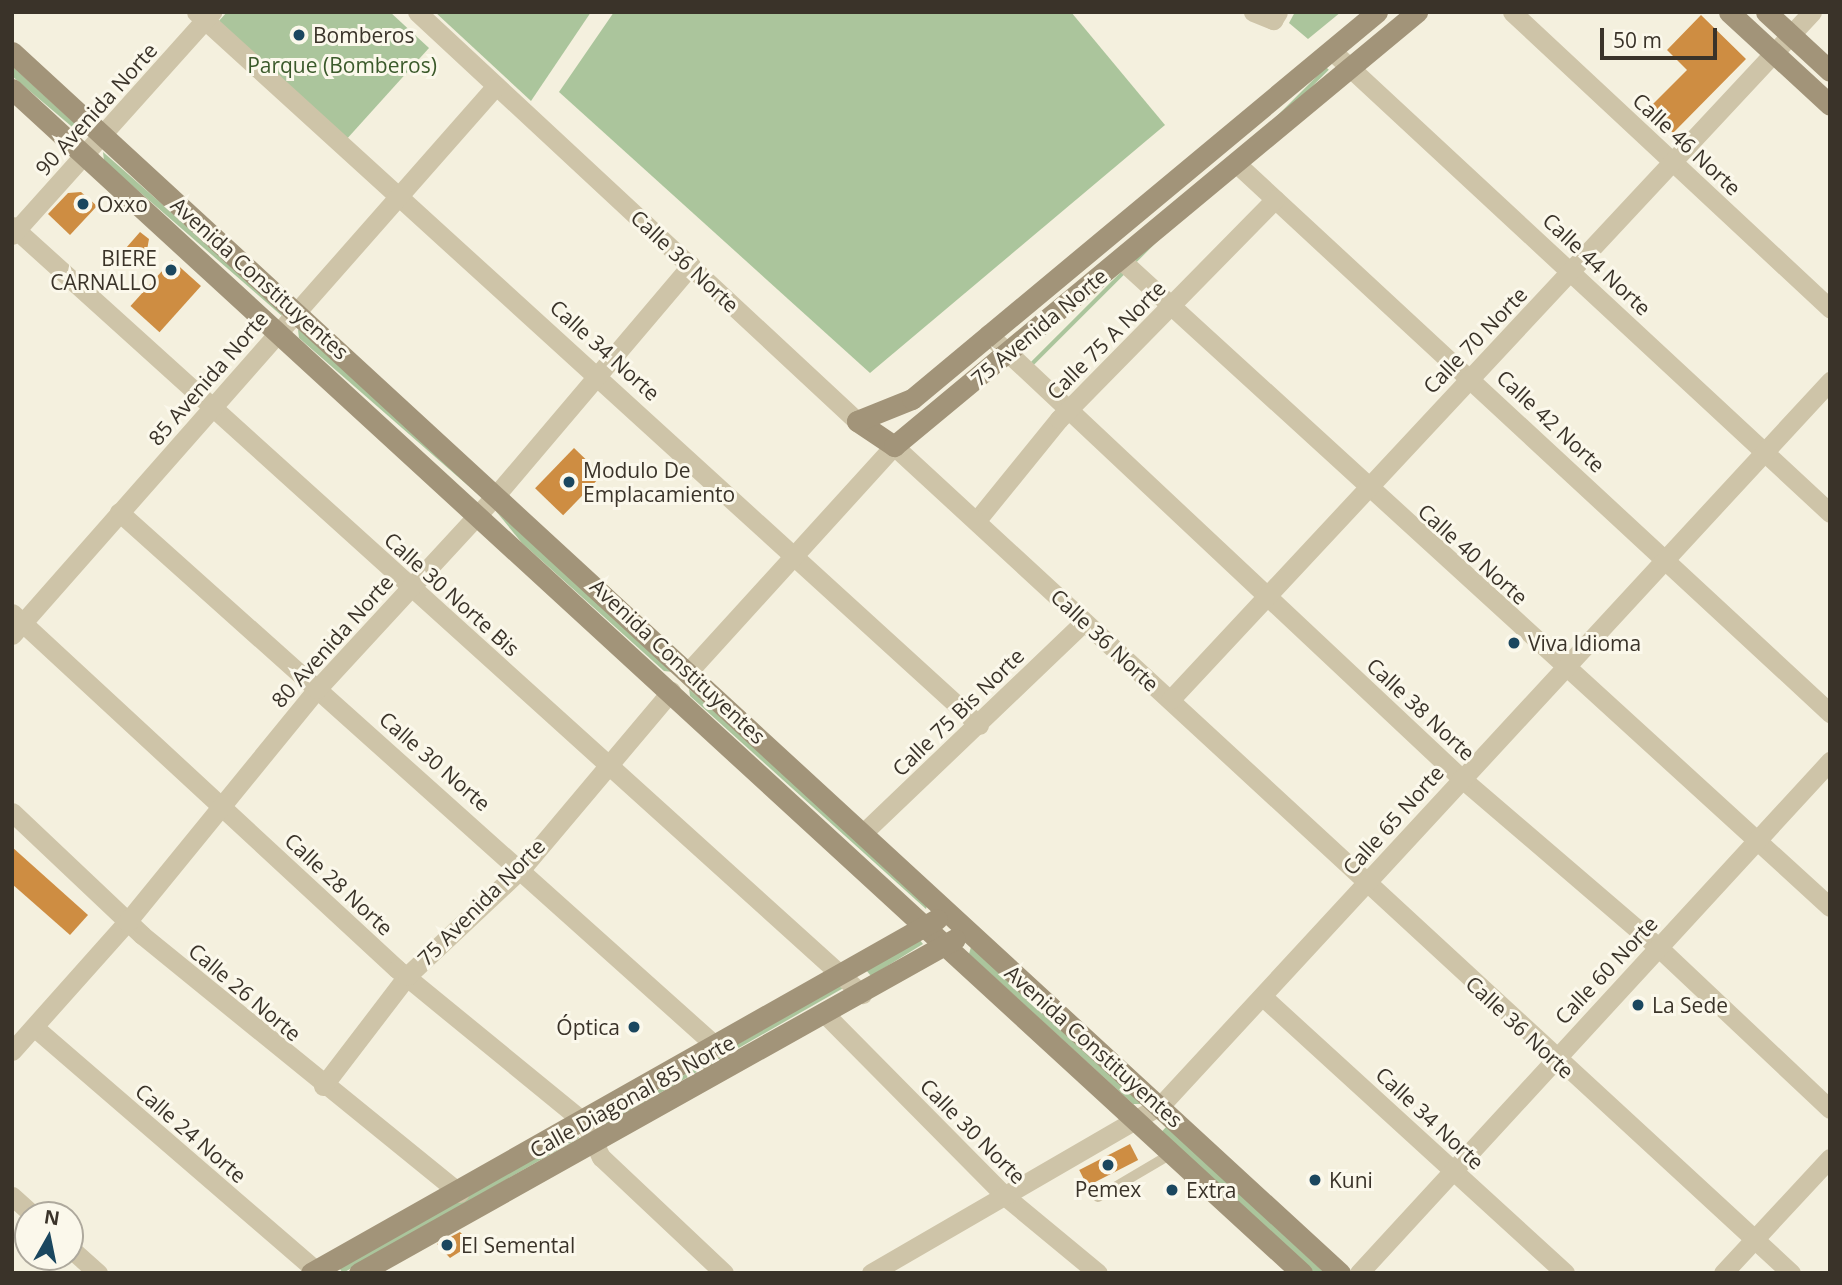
<!DOCTYPE html>
<html>
<head>
<meta charset="utf-8">
<style>
	body { margin:0 }
	#map { position:relative; width:1842px; height:1285px; overflow:hidden; background:#f4f0de; font-family:"Open Sans",sans-serif }
	div>[style] { position:absolute }
	[style*='--x'] { left:calc(var(--x)*1px); top:calc(var(--y)*1px); width:calc(var(--w)*1px); rotate:calc(var(--a)*1deg) }
	.green>* { inset:0; background:#abc59c; transform-origin:0 0 }
	.building>* { inset:0; background:#ce8d42; transform-origin:0 0 }
	.lane>* { height:10px; margin:-5px; padding:0 5px; transform-origin:5px; border-radius:5px; background:#cec4a8 }
	.street>* { height:19px; margin:-9.5px; padding:0 9.5px; transform-origin:9.5px; border-radius:9.5px; background:#cec4a8 }
	.secondary>* { height:21px; margin:-10.5px; padding:0 10.5px; transform-origin:10.5px; border-radius:10.5px; background:#a29479 }
	.dots>* { width:19px; height:19px; translate:-50% -50%; box-sizing:border-box; border:4px solid #fbf8eb; border-radius:50% }
	span { translate:-50% -50%; white-space:nowrap; text-align:center; line-height:1.15; -webkit-text-stroke:6px #fbf8eb; paint-order:stroke }
	.poi-label { font-size:21px; color:#3a3329 }
	.left { translate:0 -50%; text-align:left }
	.right { translate:-100% -50%; text-align:right }
	.park-label { font-size:21px; color:#3b5a2b }
	.street-label { font-size:21px; color:#3a3329 }
	.frame { position:absolute; inset:0; border:14px solid #3a3329; pointer-events:none }
	.north { position:absolute; left:14px; top:1201px; width:70px; height:70px; box-sizing:border-box; background:#fbf8eb; border:2px solid #aea99d; border-radius:50%; rotate:9deg; font-size:19px; font-weight:700; line-height:28px; text-align:center; color:#3a3329 }
	.north::after { content:''; display:block; margin:auto; width:24px; height:32px; background:#1b475f; clip-path:polygon(50% 0,100% 100%,50% 72%,0 100%) }
	.scale { position:absolute; left:1600px; top:28px; width:117px; height:32px; box-sizing:border-box; border:4px solid #3a3329; border-top:0; padding-left:9px; font-size:21px; line-height:24px; white-space:nowrap; color:#3a3329; -webkit-text-stroke:5px #fbf8eb; paint-order:stroke }
</style>
</head>
<body>
<div id="map">
	<div class="green">
		<div style="clip-path:polygon(227px 12px,390px 12px,429px 48px,345px 141px,218px 22px)"></div>
		<div style="clip-path:polygon(435px 12px,591px 12px,531px 101px)"></div>
		<div style="clip-path:polygon(614px 12px,1071px 12px,1165px 125px,870px 373px,559px 92px)"></div>
		<div style="clip-path:polygon(1295px 12px,1341px 12px,1308px 39px,1289px 23px)"></div>
		<div style="clip-path:polygon(12px 66px,83px 131px,84px 137px,12px 76px)"></div>
		<div style="left:1326px;top:67px;width:4px;height:417px;rotate:45deg"></div>
		<div style="clip-path:polygon(103px 152px,281px 309px,282px 316px,104px 161px)"></div>
		<div style="clip-path:polygon(298px 330px,305px 331px,481px 497px,299px 338px)"></div>
		<div style="clip-path:polygon(495px 510px,673px 672px,664px 671px,522px 543px)"></div>
		<div style="clip-path:polygon(689px 689px,928px 903px,926px 909px,690px 696px)"></div>
		<div style="clip-path:polygon(919px 939px,923px 944px,871px 976px,866px 970px)"></div>
		<div style="clip-path:polygon(971px 947px,1140px 1097px,1140px 1104px,1133px 1104px,969px 954px)"></div>
		<div style="clip-path:polygon(842px 984px,847px 986px,606px 1124px,606px 1120px)"></div>
		<div style="left:1167px;top:1126px;width:217px;height:9px;rotate:43deg"></div>
		<div style="clip-path:polygon(576px 1134px,579px 1138px,343px 1273px,339px 1268px)"></div>
	</div>
	<div class="building">
		<div style="clip-path:polygon(1701px 15px,1746px 59px,1673px 133px,1648px 109px,1687px 70px,1667px 50px)"></div>
		<div style="clip-path:polygon(81px 192px,97px 206px,70px 235px,48px 214px,68px 193px)"></div>
		<div style="clip-path:polygon(140px 232px,149px 239px,147px 250px,132px 267px,119px 256px)"></div>
		<div style="left:172px;top:260px;width:39px;height:62px;rotate:42deg"></div>
		<div style="left:574px;top:448px;width:39px;height:56px;rotate:44deg"></div>
		<div style="clip-path:polygon(12px 847px,88px 915px,70px 935px,12px 884px)"></div>
		<div style="left:1130px;top:1144px;width:18px;height:57px;rotate:63deg"></div>
		<div style="clip-path:polygon(460px 1232px,472px 1244px,450px 1258px,437px 1244px)"></div>
	</div>
	<div class="lane">
		<div style="--x:1098;--y:1197;--w:85;--a:-30.5"></div>
	</div>
	<div class="street">
		<div style="--x:196;--y:12;--w:1059;--a:42.32"></div>
		<div style="--x:417;--y:12;--w:601;--a:42.91"></div>
		<div style="--x:1253;--y:12;--w:22;--a:22"></div>
		<div style="--x:1273;--y:20;--w:9;--a:-58"></div>
		<div style="--x:1512;--y:12;--w:435;--a:43"></div>
		<div style="--x:1332;--y:51;--w:679;--a:42.85"></div>
		<div style="--x:1238;--y:165;--w:807;--a:42.79"></div>
		<div style="--x:12;--y:226;--w:1146;--a:42.1"></div>
		<div style="--x:12;--y:235;--w:300;--a:-48.1"></div>
		<div style="--x:1120;--y:259;--w:961;--a:42.39"></div>
		<div style="--x:988;--y:334;--w:649;--a:43.19"></div>
		<div style="--x:1461;--y:778;--w:260;--a:40.6"></div>
		<div style="--x:1658;--y:947;--w:236;--a:43.3"></div>
		<div style="--x:119;--y:512;--w:804;--a:41.82"></div>
		<div style="--x:977;--y:520;--w:130;--a:-50.9"></div>
		<div style="--x:1059;--y:419;--w:308;--a:-45.5"></div>
		<div style="--x:12;--y:613;--w:524;--a:42.76"></div>
		<div style="--x:397;--y:969;--w:243;--a:39.3"></div>
		<div style="--x:585;--y:1123;--w:38;--a:65"></div>
		<div style="--x:601;--y:1157;--w:169;--a:43.3"></div>
		<div style="--x:12;--y:635;--w:729;--a:-48.61"></div>
		<div style="--x:689;--y:671;--w:304;--a:-47.7"></div>
		<div style="--x:894;--y:446;--w:1220;--a:42.67"></div>
		<div style="--x:1170;--y:700;--w:941;--a:-46.98"></div>
		<div style="--x:12;--y:812;--w:179;--a:43.4"></div>
		<div style="--x:142;--y:935;--w:409;--a:39.1"></div>
		<div style="--x:862;--y:834;--w:307;--a:-43.7"></div>
		<div style="--x:1263;--y:997;--w:409;--a:42.4"></div>
		<div style="--x:824;--y:1013;--w:259;--a:45.3"></div>
		<div style="--x:1006;--y:1197;--w:119;--a:39.6"></div>
		<div style="--x:34;--y:1027;--w:376;--a:40.8"></div>
		<div style="--x:12;--y:1051;--w:173;--a:-48.3"></div>
		<div style="--x:127;--y:922;--w:301;--a:-50.8"></div>
		<div style="--x:317;--y:689;--w:265;--a:-47.3"></div>
		<div style="--x:497;--y:494;--w:300;--a:-49.7"></div>
		<div style="--x:323;--y:1086;--w:138;--a:-52.6"></div>
		<div style="--x:407;--y:976;--w:159;--a:-43.2"></div>
		<div style="--x:523;--y:867;--w:230;--a:-49.9"></div>
		<div style="--x:12;--y:1196;--w:28;--a:42"></div>
		<div style="--x:70;--y:1248;--w:38;--a:42"></div>
		<div style="--x:871;--y:1273;--w:335;--a:-30.1"></div>
		<div style="--x:1161;--y:1105;--w:986;--a:-47.26"></div>
		<div style="--x:1359;--y:1273;--w:696;--a:-47.39"></div>
		<div style="--x:1723;--y:1273;--w:157;--a:-47.1"></div>
	</div>
	<div class="secondary">
		<div style="--x:1729;--y:12;--w:137;--a:42.6"></div>
		<div style="--x:1766;--y:12;--w:87;--a:42.7"></div>
		<div style="--x:12;--y:52;--w:1804;--a:42.6"></div>
		<div style="--x:12;--y:89;--w:1751;--a:42.55"></div>
		<div style="--x:857;--y:421;--w:45;--a:34"></div>
		<div style="--x:894;--y:446;--w:680;--a:-39.69"></div>
		<div style="--x:857;--y:421;--w:59;--a:-21.8"></div>
		<div style="--x:912;--y:399;--w:605;--a:-39.77"></div>
		<div style="--x:311;--y:1273;--w:719;--a:-29.49"></div>
		<div style="--x:359;--y:1273;--w:683;--a:-29.27"></div>
	</div>
	<div class="dots">
		<div style="left:299px;top:35px;background:#1b475f"></div>
		<div style="left:83px;top:204px;background:#1b475f"></div>
		<div style="left:171px;top:270px;background:#1b475f"></div>
		<div style="left:569px;top:482px;background:#1b475f"></div>
		<div style="left:1514px;top:643px;background:#1b475f"></div>
		<div style="left:1638px;top:1005px;background:#1b475f"></div>
		<div style="left:634px;top:1027px;background:#1b475f"></div>
		<div style="left:1108px;top:1165px;background:#1b475f"></div>
		<div style="left:1315px;top:1180px;background:#1b475f"></div>
		<div style="left:1172px;top:1190px;background:#1b475f"></div>
		<div style="left:447px;top:1245px;background:#1b475f"></div>
	</div>
	<div class="poi-label">
		<span class="left" style="left:313px;top:35px">Bomberos</span>
		<span class="left" style="left:97px;top:204px">Oxxo</span>
		<span class="right" style="left:157px;top:270px">BIERE<br>CARNALLO</span>
		<span class="left" style="left:583px;top:482px">Modulo De<br>Emplacamiento</span>
		<span class="left" style="left:1528px;top:643px">Viva Idioma</span>
		<span class="left" style="left:1652px;top:1005px">La Sede</span>
		<span class="right" style="left:620px;top:1027px">Óptica</span>
		<span class="left" style="left:1329px;top:1180px">Kuni</span>
		<span style="left:1108px;top:1189px">Pemex</span>
		<span class="left" style="left:1186px;top:1190px">Extra</span>
		<span class="left" style="left:461px;top:1245px">El Semental</span>
	</div>
	<div class="park-label">
		<span style="left:342px;top:65px">Parque (Bomberos)</span>
	</div>
	<div class="street-label">
		<span style="left:96px;top:109px;rotate:-48deg">90 Avenida Norte</span>
		<span style="left:1687px;top:144px;rotate:43deg">Calle 46 Norte</span>
		<span style="left:685px;top:261px;rotate:43deg">Calle 36 Norte</span>
		<span style="left:1597px;top:264px;rotate:43deg">Calle 44 Norte</span>
		<span style="left:260px;top:278px;rotate:42deg">Avenida Constituyentes</span>
		<span style="left:1039px;top:327px;rotate:-40deg">75 Avenida Norte</span>
		<span style="left:1106px;top:340px;rotate:-45deg">Calle 75 A Norte</span>
		<span style="left:1475px;top:340px;rotate:-46deg">Calle 70 Norte</span>
		<span style="left:605px;top:350px;rotate:42deg">Calle 34 Norte</span>
		<span style="left:208px;top:378px;rotate:-49deg">85 Avenida Norte</span>
		<span style="left:1551px;top:421px;rotate:43deg">Calle 42 Norte</span>
		<span style="left:1473px;top:554px;rotate:42deg">Calle 40 Norte</span>
		<span style="left:452px;top:594px;rotate:42deg">Calle 30 Norte Bis</span>
		<span style="left:1105px;top:640px;rotate:43deg">Calle 36 Norte</span>
		<span style="left:332px;top:641px;rotate:-48deg">80 Avenida Norte</span>
		<span style="left:678px;top:661px;rotate:43deg">Avenida Constituyentes</span>
		<span style="left:1421px;top:709px;rotate:43deg">Calle 38 Norte</span>
		<span style="left:958px;top:712px;rotate:-44deg">Calle 75 Bis Norte</span>
		<span style="left:435px;top:761px;rotate:41deg">Calle 30 Norte</span>
		<span style="left:1393px;top:820px;rotate:-48deg">Calle 65 Norte</span>
		<span style="left:339px;top:884px;rotate:43deg">Calle 28 Norte</span>
		<span style="left:481px;top:902px;rotate:-45deg">75 Avenida Norte</span>
		<span style="left:1606px;top:970px;rotate:-47deg">Calle 60 Norte</span>
		<span style="left:245px;top:992px;rotate:40deg">Calle 26 Norte</span>
		<span style="left:1520px;top:1027px;rotate:43deg">Calle 36 Norte</span>
		<span style="left:1094px;top:1046px;rotate:42deg">Avenida Constituyentes</span>
		<span style="left:632px;top:1096px;rotate:-29deg">Calle Diagonal 85 Norte</span>
		<span style="left:1430px;top:1118px;rotate:43deg">Calle 34 Norte</span>
		<span style="left:973px;top:1131px;rotate:45deg">Calle 30 Norte</span>
		<span style="left:191px;top:1133px;rotate:41deg">Calle 24 Norte</span>
	</div>
	<div class="frame"></div>
	<div class="north">N</div>
	<div class="scale">50 m</div>
</div>
</body>
</html>
